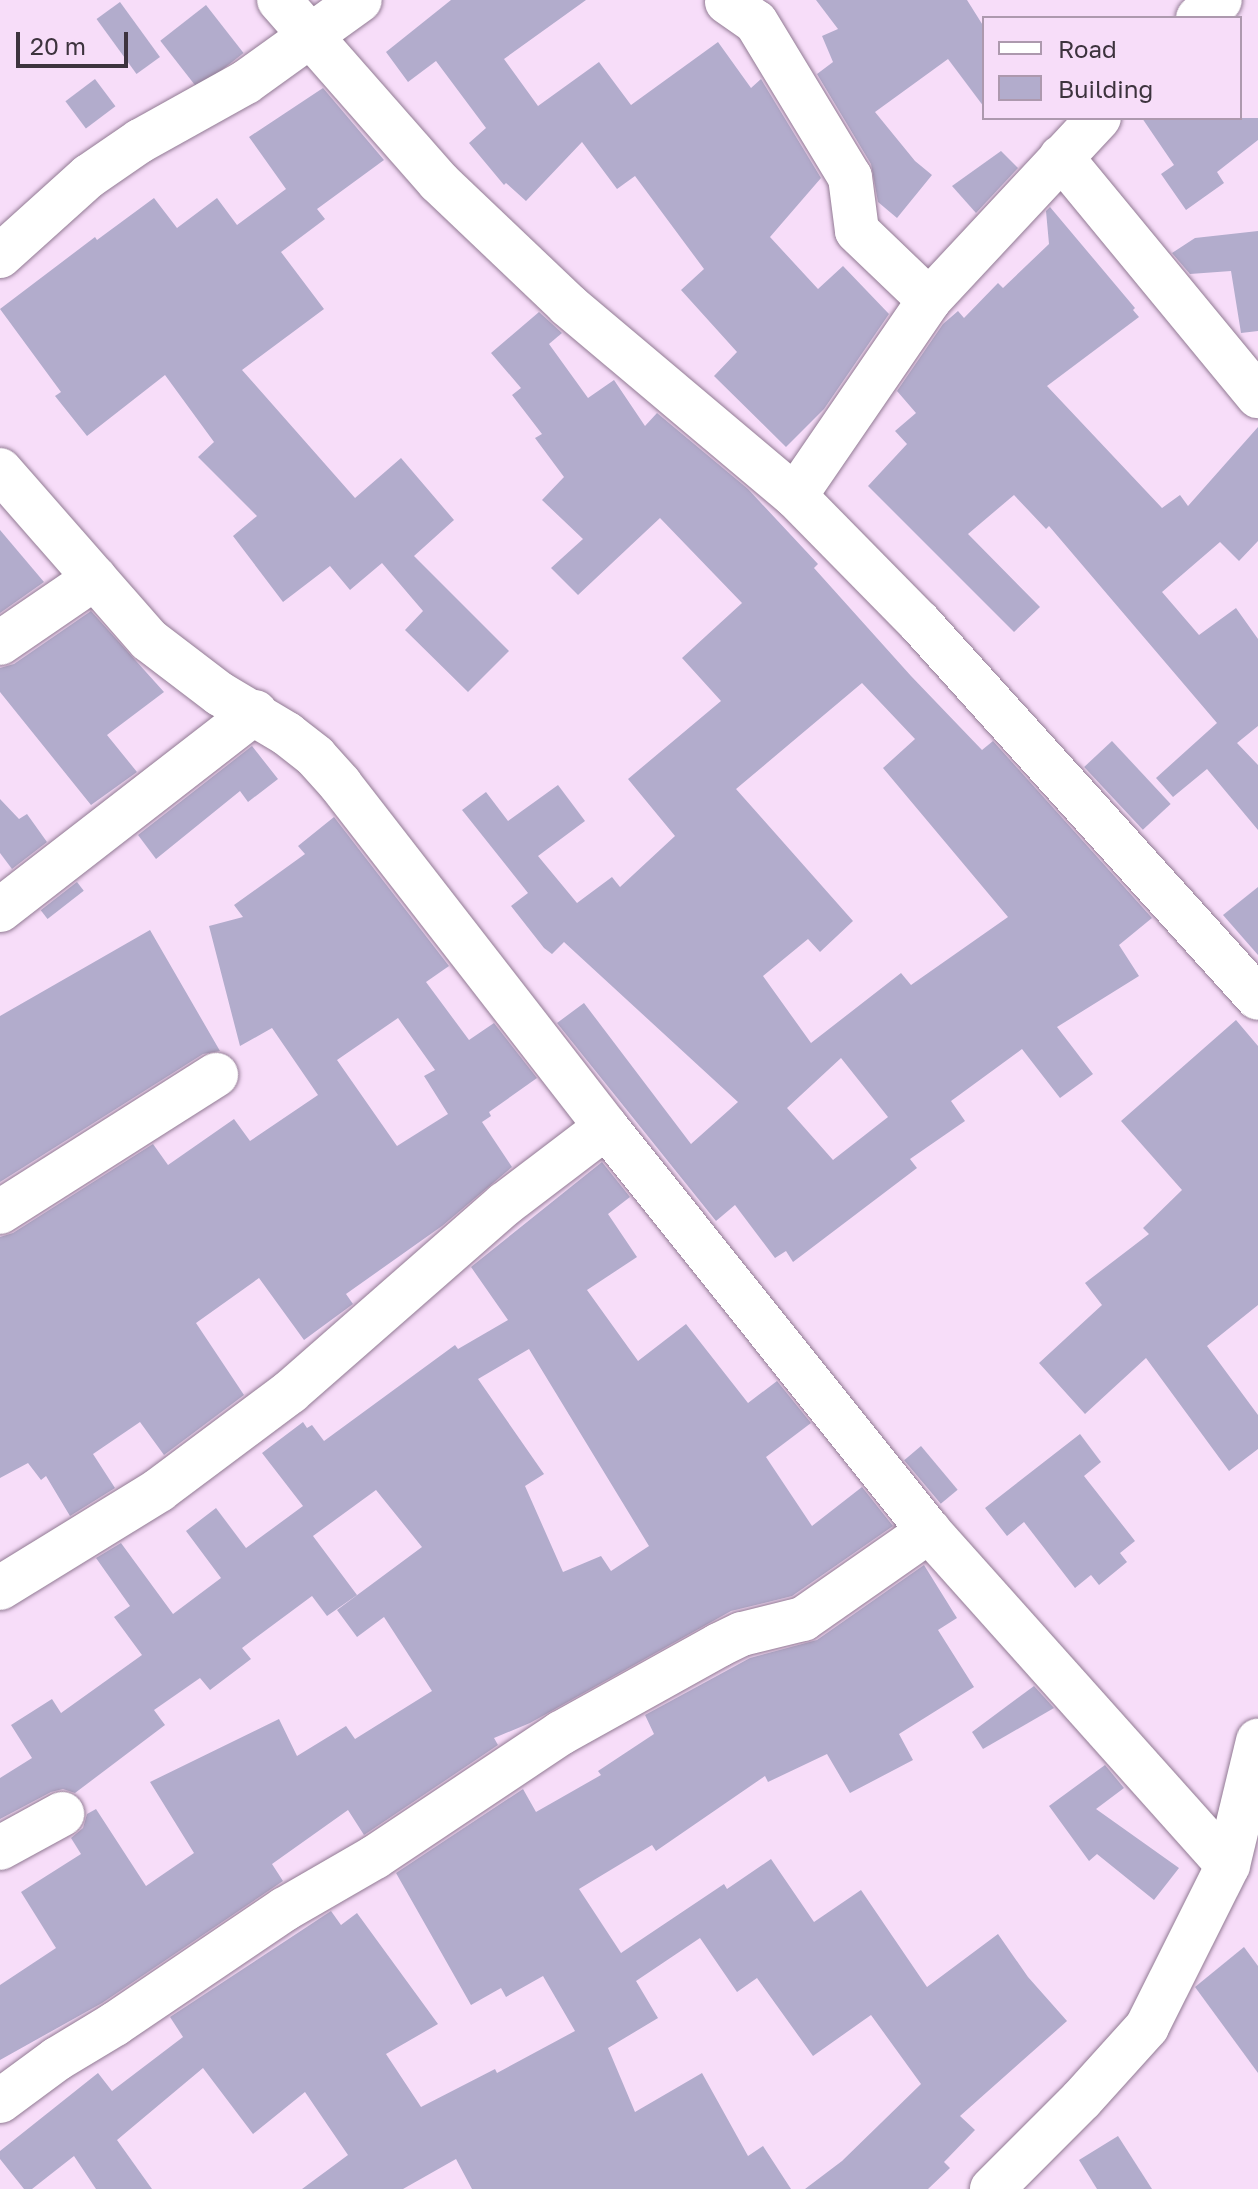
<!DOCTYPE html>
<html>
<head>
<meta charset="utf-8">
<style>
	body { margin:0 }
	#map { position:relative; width:1258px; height:2189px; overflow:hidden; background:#f7ddf9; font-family:"Golos Text",sans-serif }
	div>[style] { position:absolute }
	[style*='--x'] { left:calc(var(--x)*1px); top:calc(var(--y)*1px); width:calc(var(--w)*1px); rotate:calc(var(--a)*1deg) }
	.building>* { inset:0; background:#b2accc; transform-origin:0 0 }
	.roads { filter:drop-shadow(0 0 2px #917a93) drop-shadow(0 0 2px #917a93) }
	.minor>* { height:44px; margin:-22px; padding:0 22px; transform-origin:22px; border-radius:22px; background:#fff }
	span { translate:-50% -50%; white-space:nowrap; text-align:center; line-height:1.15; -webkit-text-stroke:6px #f7ddf9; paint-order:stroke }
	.legend { position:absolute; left:982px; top:16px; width:260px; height:104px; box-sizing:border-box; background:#f7ddf9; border:2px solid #ad99ae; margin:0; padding:10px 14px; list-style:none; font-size:24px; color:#3d333e }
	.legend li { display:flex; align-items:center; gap:16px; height:40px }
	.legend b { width:40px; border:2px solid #ad99ae }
	.scale { position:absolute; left:16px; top:32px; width:112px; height:36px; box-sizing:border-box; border:4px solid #3d333e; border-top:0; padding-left:10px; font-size:24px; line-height:28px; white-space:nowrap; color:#3d333e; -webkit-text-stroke:6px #f7ddf9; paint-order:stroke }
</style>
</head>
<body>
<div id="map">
	<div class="building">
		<div style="clip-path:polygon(451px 0,586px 0,504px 59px,538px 106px,599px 62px,631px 105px,718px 42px,751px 88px,761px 79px,821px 178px,770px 237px,818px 289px,843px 266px,889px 314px,824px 409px,786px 447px,714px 376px,737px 352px,681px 290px,704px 269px,635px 176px,617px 189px,582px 142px,526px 201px,506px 183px,504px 185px,469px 143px,486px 128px,436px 61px,408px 82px,386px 52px)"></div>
		<div style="clip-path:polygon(816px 0,967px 0,984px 27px,984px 107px,948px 59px,875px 112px,915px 161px,932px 175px,897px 218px,878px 202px,871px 164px,817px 74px,833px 62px,822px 36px,838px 29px)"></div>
		<div style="left:120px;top:2px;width:68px;height:29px;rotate:54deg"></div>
		<div style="left:206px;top:5px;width:61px;height:58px;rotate:52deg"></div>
		<div style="left:95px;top:79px;width:34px;height:37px;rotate:53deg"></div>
		<div style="clip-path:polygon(323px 88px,384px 160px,317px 209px,325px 219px,281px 252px,324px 309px,242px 370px,355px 498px,401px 458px,454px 520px,414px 556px,509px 651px,468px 692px,405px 630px,423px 611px,382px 563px,350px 590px,330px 566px,283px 602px,233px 536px,257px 516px,198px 457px,214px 442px,165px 375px,87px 436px,55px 396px,61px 392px,0 309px,95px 237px,97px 240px,154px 198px,177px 228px,217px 198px,237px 225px,286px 189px,249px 137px)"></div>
		<div style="clip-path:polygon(1142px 118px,1258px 118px,1258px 140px,1217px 172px,1224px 183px,1186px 210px,1161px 174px,1174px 165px)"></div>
		<div style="clip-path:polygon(1001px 151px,1018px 168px,976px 213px,952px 186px)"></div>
		<div style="clip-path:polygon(1050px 207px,1135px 308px,1133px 310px,1139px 317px,1047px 386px,1162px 508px,1180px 495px,1188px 506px,1258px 427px,1258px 541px,1239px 561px,1220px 542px,1162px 592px,1199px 635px,1236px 608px,1258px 639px,1258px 726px,1237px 743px,1258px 765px,1258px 830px,1207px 769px,1173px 797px,1156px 778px,1217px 723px,1049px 526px,1046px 529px,1014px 495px,968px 534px,1040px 607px,1014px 632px,868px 486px,907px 444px,895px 431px,916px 413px,897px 391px,943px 324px,958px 311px,964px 318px,998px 283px,1003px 288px,1049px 244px,1046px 211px)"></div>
		<div style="clip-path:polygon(1258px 231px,1258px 331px,1241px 333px,1231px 271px,1190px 274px,1172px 253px,1195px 238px)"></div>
		<div style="clip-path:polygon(evenodd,539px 312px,562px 333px,549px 344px,588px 398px,614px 380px,645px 426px,657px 413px,748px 489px,818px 564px,814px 568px,911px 676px,982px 750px,993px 741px,1152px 918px,1119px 945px,1139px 976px,1057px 1027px,1093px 1074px,1060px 1098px,1022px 1049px,951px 1101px,965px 1121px,910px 1159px,917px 1168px,793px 1262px,786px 1251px,775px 1258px,735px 1205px,716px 1221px,557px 1023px,584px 1003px,691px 1144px,738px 1102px,564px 942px,552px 954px,544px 948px,511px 906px,528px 893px,462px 810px,486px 792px,508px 821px,558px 785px,585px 821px,538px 856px,577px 903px,612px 877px,620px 887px,675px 836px,628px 779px,721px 701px,682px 658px,742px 603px,660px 518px,578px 595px,551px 568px,583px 539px,542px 500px,564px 477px,535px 438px,542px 434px,512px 395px,521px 388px,491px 353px,539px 312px,862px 683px,915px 739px,883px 768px,1008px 917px,911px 985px,901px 973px,811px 1043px,763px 976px,808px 939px,820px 952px,853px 921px,736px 789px,862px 683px,539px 312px,841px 1058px,888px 1117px,833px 1160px,787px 1108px,841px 1058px)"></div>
		<div style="clip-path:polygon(0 530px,44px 582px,0 613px)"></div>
		<div style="clip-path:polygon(91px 611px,164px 692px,107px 735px,137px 772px,91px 805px,0 692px,0 668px,14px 664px)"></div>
		<div style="left:1112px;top:741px;width:86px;height:38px;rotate:47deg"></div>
		<div style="clip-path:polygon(252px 746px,278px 779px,248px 802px,240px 791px,156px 859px,138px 835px)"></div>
		<div style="clip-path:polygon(0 799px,19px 819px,27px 814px,47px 842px,12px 869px,0 853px)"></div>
		<div style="clip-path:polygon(evenodd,334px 817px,449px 966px,426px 982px,469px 1040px,494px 1023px,537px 1078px,489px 1112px,491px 1116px,482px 1122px,512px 1167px,442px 1226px,346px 1294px,353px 1304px,304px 1340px,259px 1278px,196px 1323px,244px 1395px,164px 1455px,140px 1422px,93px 1454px,115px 1488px,70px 1516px,46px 1476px,41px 1480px,28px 1463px,0 1478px,0 1237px,13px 1233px,153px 1144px,168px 1165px,234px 1119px,250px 1141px,318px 1095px,272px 1028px,240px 1046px,209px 926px,243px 917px,234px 905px,305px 854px,298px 846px,334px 817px,398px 1018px,435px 1070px,424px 1076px,448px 1114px,397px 1146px,337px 1060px,398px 1018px)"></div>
		<div style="left:77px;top:882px;width:11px;height:46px;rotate:52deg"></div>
		<div style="clip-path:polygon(1258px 887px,1258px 955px,1223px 915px)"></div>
		<div style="clip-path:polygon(150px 930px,220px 1051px,203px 1054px,0 1182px,0 1016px)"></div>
		<div style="clip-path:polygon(1236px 1020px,1258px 1046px,1258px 1305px,1207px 1346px,1258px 1415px,1258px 1449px,1229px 1471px,1146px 1358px,1085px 1414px,1039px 1363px,1102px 1305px,1085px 1283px,1149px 1234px,1143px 1228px,1182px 1190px,1121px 1121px)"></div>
		<div style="clip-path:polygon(evenodd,602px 1162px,630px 1197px,608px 1214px,637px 1257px,587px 1290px,638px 1361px,686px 1324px,748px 1403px,777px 1381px,811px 1423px,766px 1457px,812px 1526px,862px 1487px,893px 1526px,792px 1596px,731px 1611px,530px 1723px,494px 1738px,498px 1745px,364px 1835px,348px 1810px,272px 1864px,283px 1881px,102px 2003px,0 2060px,0 1985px,56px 1948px,21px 1892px,81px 1854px,71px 1838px,83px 1828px,87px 1814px,96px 1809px,146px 1886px,194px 1853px,150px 1782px,279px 1719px,297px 1756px,346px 1726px,355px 1739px,432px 1691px,384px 1617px,357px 1637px,337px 1610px,422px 1547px,376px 1490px,313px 1536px,357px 1595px,327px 1616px,312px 1596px,242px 1648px,251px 1659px,210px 1690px,200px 1678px,154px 1710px,165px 1725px,75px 1793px,63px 1789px,51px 1792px,0 1819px,0 1778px,32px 1758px,11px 1725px,52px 1699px,61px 1713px,142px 1655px,114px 1617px,130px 1606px,96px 1558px,121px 1543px,173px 1614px,221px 1578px,186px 1531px,216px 1508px,246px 1548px,303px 1506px,262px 1453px,303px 1422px,307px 1428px,312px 1425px,324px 1441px,455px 1345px,458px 1349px,508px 1320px,471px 1267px,602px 1162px,529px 1349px,649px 1546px,611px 1571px,601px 1556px,563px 1572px,525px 1486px,544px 1474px,478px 1379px,529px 1349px)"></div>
		<div style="clip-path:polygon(1080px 1434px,1101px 1462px,1084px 1476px,1135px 1541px,1120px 1553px,1127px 1562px,1099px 1585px,1091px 1575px,1075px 1588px,1024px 1522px,1007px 1536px,985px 1508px)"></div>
		<div style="left:921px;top:1446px;width:57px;height:22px;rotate:50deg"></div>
		<div style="clip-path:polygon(924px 1565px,957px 1618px,938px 1630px,974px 1687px,899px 1734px,913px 1760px,850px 1793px,827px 1754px,768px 1782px,765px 1776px,656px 1851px,652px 1845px,579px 1889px,621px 1953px,724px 1884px,727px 1889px,771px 1859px,814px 1922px,861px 1890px,927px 1987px,998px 1934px,1028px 1977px,1067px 2021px,960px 2116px,975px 2130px,944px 2162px,950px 2168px,928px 2189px,805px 2189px,842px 2161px,921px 2084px,871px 2015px,813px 2056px,757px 1978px,737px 1992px,700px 1938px,636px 1981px,658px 2018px,608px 2048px,635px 2112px,702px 2073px,748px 2156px,763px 2146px,791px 2189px,472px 2189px,456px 2159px,403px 2189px,302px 2189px,348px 2155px,305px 2092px,253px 2134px,203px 2068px,117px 2140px,152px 2189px,96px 2189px,74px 2156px,32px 2189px,24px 2189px,0 2159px,0 2151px,98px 2073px,112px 2091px,183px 2037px,170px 2017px,331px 1911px,341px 1925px,357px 1913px,438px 2024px,386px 2054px,421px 2107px,495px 2069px,497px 2073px,575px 2031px,543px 1976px,506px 1997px,501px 1988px,471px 2005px,396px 1873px,523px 1789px,536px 1812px,601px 1775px,598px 1771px,654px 1734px,645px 1715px,750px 1658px,817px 1640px)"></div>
		<div style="clip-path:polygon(1034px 1686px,1054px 1708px,983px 1749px,972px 1732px)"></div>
		<div style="clip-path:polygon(1105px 1765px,1124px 1788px,1096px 1809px,1179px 1868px,1154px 1900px,1097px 1854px,1089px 1861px,1049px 1806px)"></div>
		<div style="clip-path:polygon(1244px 1947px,1258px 1966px,1258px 2073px,1195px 1987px)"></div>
		<div style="clip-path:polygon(1118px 2136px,1152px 2189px,1097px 2189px,1079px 2160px)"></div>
	</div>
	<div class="roads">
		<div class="minor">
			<div style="--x:279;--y:0;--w:242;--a:48.7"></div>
			<div style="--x:439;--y:182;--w:178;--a:43.6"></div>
			<div style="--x:568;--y:305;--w:297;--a:40.1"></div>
			<div style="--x:795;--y:496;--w:177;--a:45.5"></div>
			<div style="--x:919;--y:622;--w:506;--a:47.96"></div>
			<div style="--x:727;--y:2;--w:35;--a:35"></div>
			<div style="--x:756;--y:22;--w:181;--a:58.8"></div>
			<div style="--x:850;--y:177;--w:54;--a:82.6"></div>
			<div style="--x:857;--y:231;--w:100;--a:43.8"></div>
			<div style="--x:1198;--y:18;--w:28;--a:-39"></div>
			<div style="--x:1061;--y:157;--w:310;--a:50.5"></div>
			<div style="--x:0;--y:256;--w:120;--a:-42"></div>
			<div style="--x:89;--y:176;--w:62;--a:-34.5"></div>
			<div style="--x:140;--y:141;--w:121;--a:-29.1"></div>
			<div style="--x:246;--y:82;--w:140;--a:-35.7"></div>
			<div style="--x:0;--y:470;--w:226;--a:48.8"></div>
			<div style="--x:149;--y:640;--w:89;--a:37.3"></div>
			<div style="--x:220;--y:694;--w:78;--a:30.8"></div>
			<div style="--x:287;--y:734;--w:36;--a:38"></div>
			<div style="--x:315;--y:756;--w:38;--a:48"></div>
			<div style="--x:340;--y:784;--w:434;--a:52.2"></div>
			<div style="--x:606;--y:1127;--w:517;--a:51.36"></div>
			<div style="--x:929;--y:1531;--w:448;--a:48.2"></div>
			<div style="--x:1228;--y:1865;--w:181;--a:116.6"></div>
			<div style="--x:1147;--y:2027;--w:98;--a:132.1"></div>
			<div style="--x:1081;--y:2100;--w:126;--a:135"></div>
			<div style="--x:795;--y:496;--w:237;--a:-55.6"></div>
			<div style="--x:929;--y:300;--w:249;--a:-47"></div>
			<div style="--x:0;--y:643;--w:115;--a:-34.4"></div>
			<div style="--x:0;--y:910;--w:323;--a:-37.8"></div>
			<div style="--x:0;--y:1212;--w:256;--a:-32.4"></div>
			<div style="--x:0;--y:1588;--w:187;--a:-31.6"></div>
			<div style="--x:159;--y:1490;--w:164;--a:-36.8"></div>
			<div style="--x:290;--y:1392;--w:286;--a:-41.2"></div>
			<div style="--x:505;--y:1204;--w:127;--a:-37.3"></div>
			<div style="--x:0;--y:1848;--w:71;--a:-28.7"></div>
			<div style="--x:1228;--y:1865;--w:128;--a:-76.4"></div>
			<div style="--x:0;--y:2101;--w:71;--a:-36.4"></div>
			<div style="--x:57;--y:2059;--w:68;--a:-31.1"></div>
			<div style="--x:115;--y:2024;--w:205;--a:-34.1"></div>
			<div style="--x:285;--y:1909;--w:104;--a:-30"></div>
			<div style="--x:375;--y:1857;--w:224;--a:-33.7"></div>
			<div style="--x:561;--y:1733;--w:181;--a:-29.1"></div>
			<div style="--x:719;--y:1645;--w:25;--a:-26"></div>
			<div style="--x:742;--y:1634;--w:63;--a:-13.8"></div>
			<div style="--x:803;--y:1619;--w:154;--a:-34.9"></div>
		</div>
	</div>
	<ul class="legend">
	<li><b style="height:10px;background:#fff"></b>Road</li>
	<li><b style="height:22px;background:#b2accc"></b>Building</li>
	</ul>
	<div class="scale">20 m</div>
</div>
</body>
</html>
